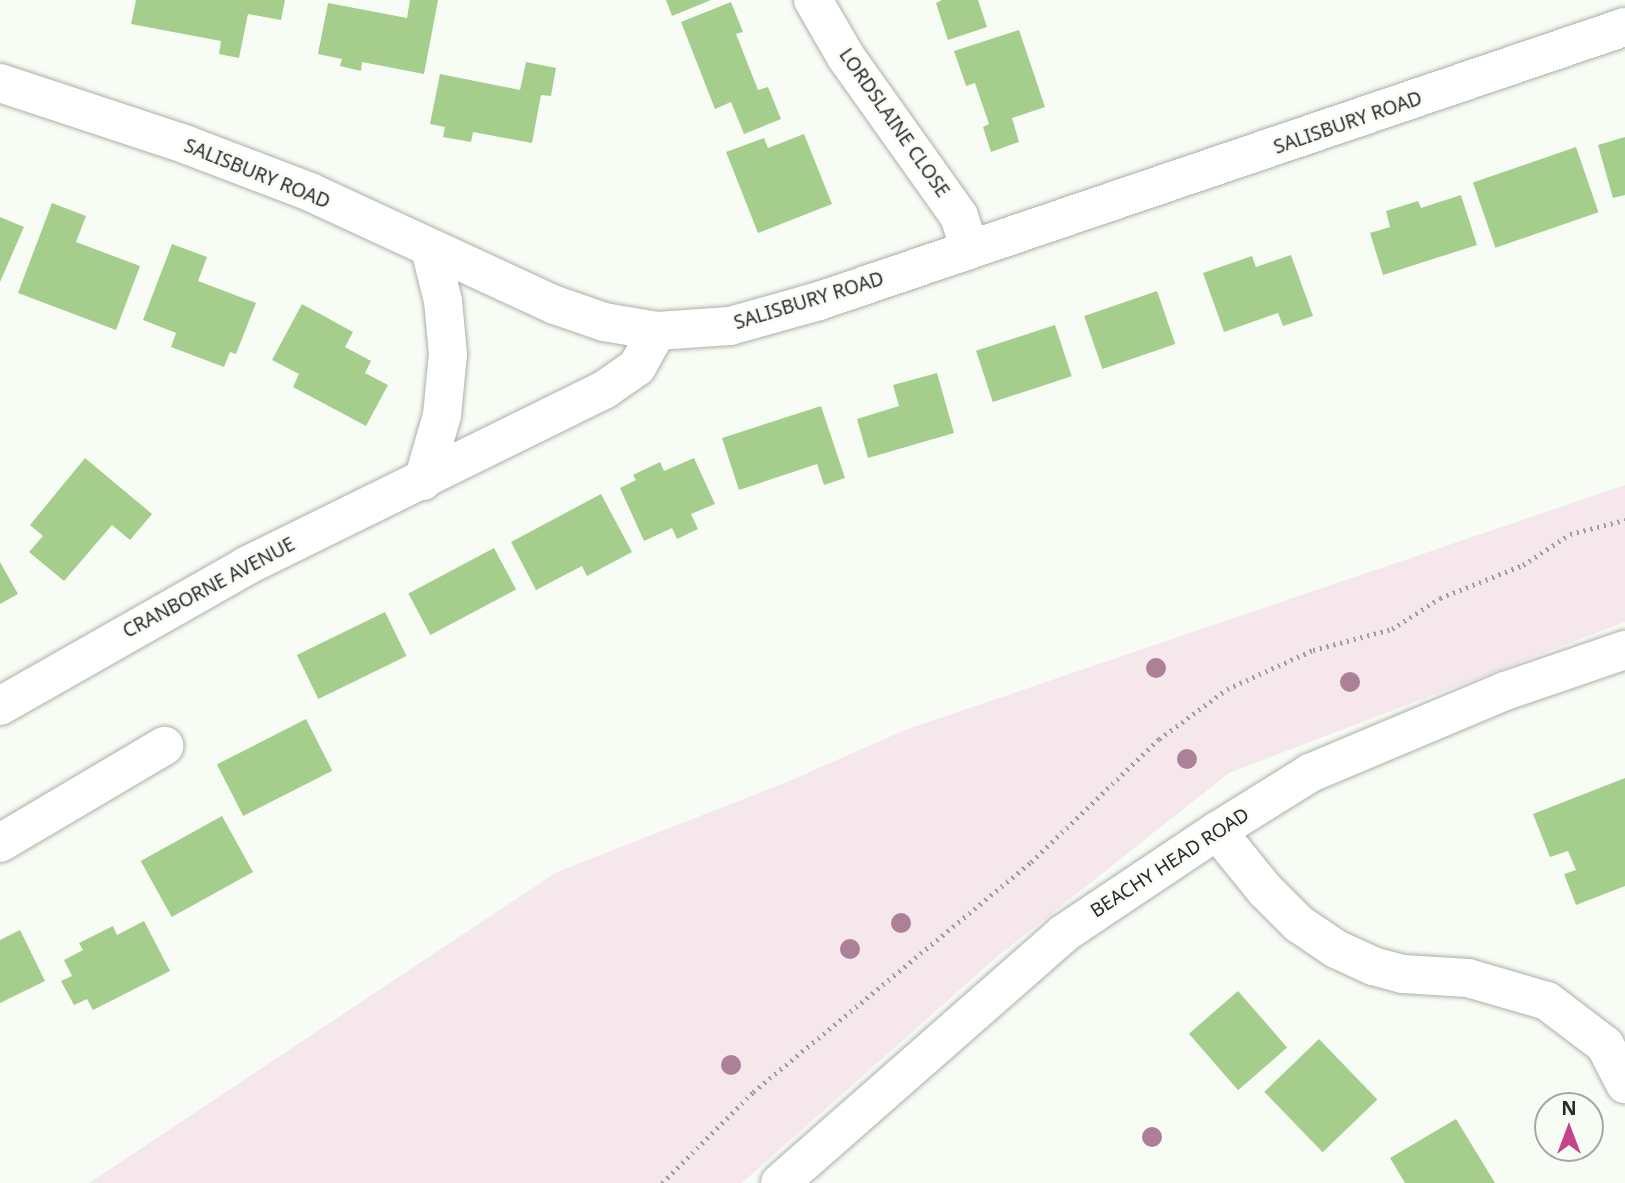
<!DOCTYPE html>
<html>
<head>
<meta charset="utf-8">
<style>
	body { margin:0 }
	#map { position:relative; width:1625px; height:1183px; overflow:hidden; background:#f7fcf4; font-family:"Noto Sans",sans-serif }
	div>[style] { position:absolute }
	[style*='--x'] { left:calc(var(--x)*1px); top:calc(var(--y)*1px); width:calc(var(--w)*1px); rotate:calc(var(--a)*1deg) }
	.green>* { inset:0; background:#f6e7ed }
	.building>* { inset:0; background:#a5ce8d; transform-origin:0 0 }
	.path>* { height:4.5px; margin-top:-2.25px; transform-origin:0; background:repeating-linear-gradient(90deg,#9ea19b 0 2px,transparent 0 7px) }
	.roads { filter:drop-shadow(0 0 2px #abb0a8) drop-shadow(0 0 2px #abb0a8) }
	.minor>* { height:38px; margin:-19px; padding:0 19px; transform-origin:19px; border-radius:19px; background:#fff }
	.trees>* { width:20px; height:20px; margin:-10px; border-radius:50%; background:#ac8096 }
	span { translate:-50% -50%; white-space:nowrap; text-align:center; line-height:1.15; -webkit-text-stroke:5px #f7fcf4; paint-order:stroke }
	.street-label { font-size:19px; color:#292b28 }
	.north { position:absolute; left:1534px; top:1092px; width:70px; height:70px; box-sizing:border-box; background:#f7fcf4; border:2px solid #a5a8a2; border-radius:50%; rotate:0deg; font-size:19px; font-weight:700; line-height:28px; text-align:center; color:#292b28 }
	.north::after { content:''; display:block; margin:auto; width:24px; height:32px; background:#c6448b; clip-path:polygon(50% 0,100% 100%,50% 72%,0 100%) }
</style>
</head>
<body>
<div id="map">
	<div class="green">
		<div style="clip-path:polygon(1625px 485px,1625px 622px,1229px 773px,998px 956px,742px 1183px,89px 1183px,557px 872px,787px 782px,905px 730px)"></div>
	</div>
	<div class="building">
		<div style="clip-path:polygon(136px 0,285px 0,281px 20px,248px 14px,239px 58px,219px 54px,221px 41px,131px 24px)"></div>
		<div style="clip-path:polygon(410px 0,438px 0,424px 74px,362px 62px,361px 71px,340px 66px,342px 59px,318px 54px,328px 3px,407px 18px)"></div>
		<div style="clip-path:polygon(666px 0,711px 0,672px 16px)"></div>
		<div style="clip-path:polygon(942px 0,978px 0,987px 27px,948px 40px,936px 3px)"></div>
		<div style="clip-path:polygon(731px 2px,743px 32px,736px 34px,758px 90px,768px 87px,781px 119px,744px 134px,731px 102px,715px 109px,681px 22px)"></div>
		<div style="clip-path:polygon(1019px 30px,1045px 107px,1012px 118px,1019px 142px,991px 152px,983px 127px,989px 124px,975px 83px,966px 86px,954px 51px)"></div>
		<div style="clip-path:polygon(526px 62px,556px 68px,551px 96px,541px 95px,532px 143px,473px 132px,471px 142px,443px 137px,445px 127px,430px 124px,440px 74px,520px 90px)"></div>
		<div style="clip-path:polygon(804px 134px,832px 204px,758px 233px,726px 152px,764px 138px,768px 148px)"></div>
		<div style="clip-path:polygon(1625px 137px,1625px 195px,1613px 198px,1598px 145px)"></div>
		<div style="left:1576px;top:147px;width:69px;height:109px;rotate:71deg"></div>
		<div style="clip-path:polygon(1461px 195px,1477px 245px,1383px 275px,1370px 233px,1390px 227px,1386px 211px,1418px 201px,1421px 208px)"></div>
		<div style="clip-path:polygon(52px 203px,86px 216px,76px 242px,140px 266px,116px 330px,18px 293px)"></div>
		<div style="clip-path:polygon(0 217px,24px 227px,0 282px)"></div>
		<div style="clip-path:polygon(172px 244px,207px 257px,198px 281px,256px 303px,236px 354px,230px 352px,224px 367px,171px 347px,176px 333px,143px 320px)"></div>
		<div style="clip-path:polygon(1291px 255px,1313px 316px,1283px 326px,1278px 313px,1224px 332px,1203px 273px,1252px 256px,1256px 267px)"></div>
		<div style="left:1157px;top:291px;width:56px;height:77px;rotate:71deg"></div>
		<div style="clip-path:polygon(302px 304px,353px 332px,345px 347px,371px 361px,365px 373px,388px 385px,366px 426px,293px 387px,299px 374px,272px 360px)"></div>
		<div style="left:1055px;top:325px;width:54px;height:83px;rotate:72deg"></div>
		<div style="clip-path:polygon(937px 373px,954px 433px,868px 458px,857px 419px,899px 406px,893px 385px)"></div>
		<div style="clip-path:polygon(821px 406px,845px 478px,824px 485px,817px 464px,739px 490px,722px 438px)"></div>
		<div style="clip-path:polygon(85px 458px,152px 514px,130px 540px,112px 525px,64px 581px,29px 552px,43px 536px,30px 525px)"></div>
		<div style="clip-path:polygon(694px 458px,715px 504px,691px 514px,698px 529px,677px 539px,672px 528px,644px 541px,620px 488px,636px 480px,633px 475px,660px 462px,664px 471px)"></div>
		<div style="clip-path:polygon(601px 494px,632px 552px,587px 576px,582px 566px,536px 590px,511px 542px)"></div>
		<div style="left:494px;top:548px;width:47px;height:97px;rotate:62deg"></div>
		<div style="clip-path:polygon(0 562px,18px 594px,0 604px)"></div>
		<div style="left:385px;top:612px;width:49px;height:98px;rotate:64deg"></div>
		<div style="left:306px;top:719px;width:58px;height:100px;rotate:63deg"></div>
		<div style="clip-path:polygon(1625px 778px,1625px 886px,1576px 905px,1564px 874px,1576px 870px,1568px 851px,1550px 857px,1533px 814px)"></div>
		<div style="left:222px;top:816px;width:64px;height:93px;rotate:61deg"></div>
		<div style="clip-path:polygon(144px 921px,170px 971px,93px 1010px,87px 999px,74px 1005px,61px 981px,72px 976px,64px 960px,83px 950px,79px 943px,113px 926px,117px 935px)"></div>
		<div style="clip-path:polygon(20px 930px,45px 981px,0 1003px,0 940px)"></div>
		<div style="left:1238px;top:991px;width:75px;height:65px;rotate:49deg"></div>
		<div style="left:1319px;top:1039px;width:84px;height:76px;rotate:46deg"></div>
		<div style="clip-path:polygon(1456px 1119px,1495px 1183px,1405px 1183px,1390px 1158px)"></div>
	</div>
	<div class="path">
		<div style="--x:662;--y:1183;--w:129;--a:-45"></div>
		<div style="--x:753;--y:1092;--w:361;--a:-39.6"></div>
		<div style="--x:1031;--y:862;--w:178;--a:-43.9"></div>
		<div style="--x:1159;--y:739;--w:84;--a:-36.3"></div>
		<div style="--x:1227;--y:689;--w:94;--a:-24.4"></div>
		<div style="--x:1313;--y:650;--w:82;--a:-14.9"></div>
		<div style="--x:1392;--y:629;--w:57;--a:-32.9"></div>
		<div style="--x:1440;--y:598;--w:89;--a:-21.7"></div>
		<div style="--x:1523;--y:565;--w:56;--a:-33.4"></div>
		<div style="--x:1570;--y:534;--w:57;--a:-14.3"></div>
	</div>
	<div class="roads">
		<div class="minor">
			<div style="--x:813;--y:0;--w:66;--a:59.9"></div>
			<div style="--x:846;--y:57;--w:195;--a:54.6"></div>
			<div style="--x:959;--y:216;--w:35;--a:72"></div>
			<div style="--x:0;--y:83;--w:197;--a:18.3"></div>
			<div style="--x:187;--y:145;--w:132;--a:20.9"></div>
			<div style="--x:310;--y:192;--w:270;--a:24.8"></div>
			<div style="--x:555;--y:305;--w:52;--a:19.1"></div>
			<div style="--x:604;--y:322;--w:54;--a:9.6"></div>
			<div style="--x:657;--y:331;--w:73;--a:-3.9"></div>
			<div style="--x:730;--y:326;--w:92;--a:-15.7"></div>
			<div style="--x:819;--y:301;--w:851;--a:-18.78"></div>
			<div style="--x:423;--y:481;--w:69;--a:-73.9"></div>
			<div style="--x:442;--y:415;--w:61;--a:-84.4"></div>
			<div style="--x:448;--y:354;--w:53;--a:-95.4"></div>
			<div style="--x:443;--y:301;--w:54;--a:-104"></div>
			<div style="--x:0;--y:706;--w:283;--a:-29.6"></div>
			<div style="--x:246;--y:566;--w:399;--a:-26.2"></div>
			<div style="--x:604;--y:390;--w:40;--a:-34.9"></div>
			<div style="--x:637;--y:367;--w:41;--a:-60.9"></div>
			<div style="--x:1217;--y:831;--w:76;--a:50.9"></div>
			<div style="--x:1265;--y:890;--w:48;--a:45"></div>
			<div style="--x:1299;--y:924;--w:45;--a:34"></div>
			<div style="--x:1336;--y:949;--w:41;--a:24.7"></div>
			<div style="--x:1373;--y:966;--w:31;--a:15"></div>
			<div style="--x:1403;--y:974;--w:65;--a:3.5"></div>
			<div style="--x:1468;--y:978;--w:82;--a:16.2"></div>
			<div style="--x:1547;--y:1001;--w:73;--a:37.2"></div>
			<div style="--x:1605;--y:1045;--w:44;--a:62.9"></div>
			<div style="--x:0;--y:843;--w:191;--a:-30.6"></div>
			<div style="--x:780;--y:1183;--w:377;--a:-41.3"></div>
			<div style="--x:1063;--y:934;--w:185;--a:-33.8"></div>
			<div style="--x:1217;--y:831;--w:110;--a:-31.9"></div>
			<div style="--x:1310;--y:773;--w:212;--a:-22.8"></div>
			<div style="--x:1505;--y:691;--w:127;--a:-18.9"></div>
		</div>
	</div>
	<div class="trees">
		<div style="left:1156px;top:668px"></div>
		<div style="left:1350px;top:682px"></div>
		<div style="left:1187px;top:759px"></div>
		<div style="left:901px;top:923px"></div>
		<div style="left:850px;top:949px"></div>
		<div style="left:731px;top:1065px"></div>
		<div style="left:1152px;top:1137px"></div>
	</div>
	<div class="street-label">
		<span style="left:894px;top:123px;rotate:55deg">LORDSLAINE CLOSE</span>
		<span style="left:1348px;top:123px;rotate:-19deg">SALISBURY ROAD</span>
		<span style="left:257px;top:174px;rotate:22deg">SALISBURY ROAD</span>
		<span style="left:809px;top:301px;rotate:-17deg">SALISBURY ROAD</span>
		<span style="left:209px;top:588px;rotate:-28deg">CRANBORNE AVENUE</span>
		<span style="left:1170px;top:863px;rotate:-33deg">BEACHY HEAD ROAD</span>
	</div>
	<div class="north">N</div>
</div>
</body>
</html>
